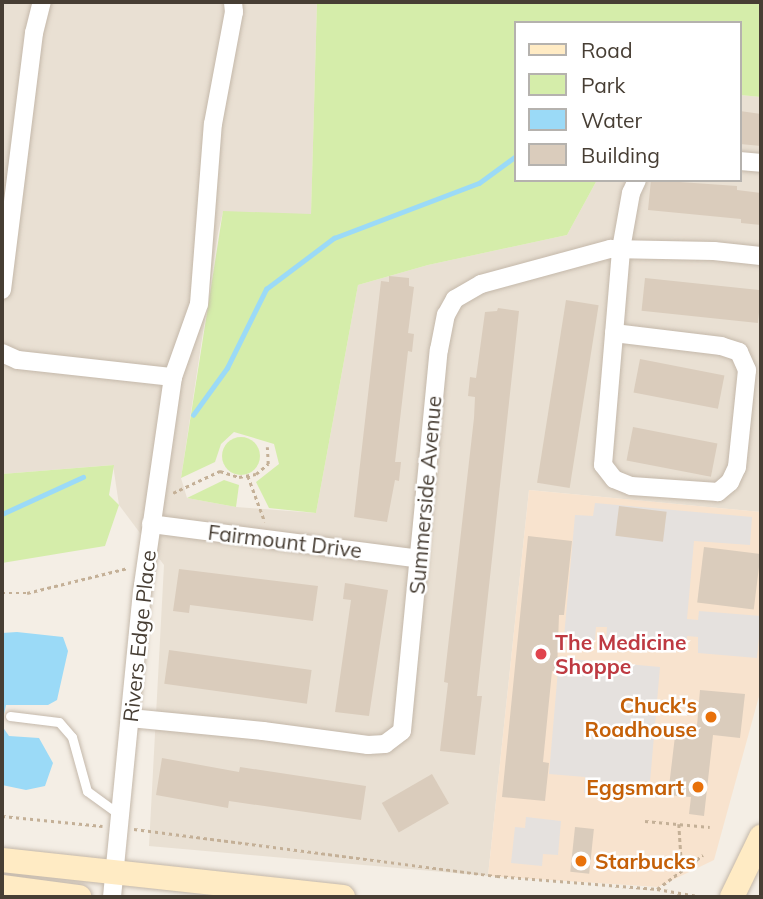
<!DOCTYPE html>
<html>
<head>
<meta charset="utf-8">
<style>
	body { margin:0 }
	#map { position:relative; width:763px; height:899px; overflow:hidden; background:#f4eee5; font-family:Mulish,sans-serif }
	div>[style] { position:absolute }
	[style*='--x'] { left:calc(var(--x)*1px); top:calc(var(--y)*1px); width:calc(var(--w)*1px); rotate:calc(var(--a)*1deg) }
	.residential>* { inset:0; background:#e9e0d3 }
	.commercial>* { inset:0; background:#f8e3ce }
	.green>* { inset:0; background:#d5edaa }
	.round { border-radius:50% }
	.parking>* { inset:0; background:#e5e1de }
	.water>* { inset:0; background:#9bdaf7 }
	.stream>* { height:4.5px; margin:-2.25px; padding:0 2.25px; transform-origin:2.25px; border-radius:2.25px; background:#9bdaf7 }
	.building>* { inset:0; background:#daccbc; transform-origin:0 0 }
	.path>* { height:2.5px; margin-top:-1.25px; transform-origin:0; background:repeating-linear-gradient(90deg,#c4b097 0 3.5px,transparent 0 7px) }
	.roads { filter:drop-shadow(0 0 2px #c4b8aa) drop-shadow(0 0 2px #c4b8aa) }
	.lane>* { height:9px; margin:-4.5px; padding:0 4.5px; transform-origin:4.5px; border-radius:4.5px; background:#fff }
	.street>* { height:18px; margin:-9px; padding:0 9px; transform-origin:9px; border-radius:9px; background:#fff }
	.secondary>* { height:24px; margin:-12px; padding:0 12px; transform-origin:12px; border-radius:12px; background:#ffebc4 }
	.dots>* { width:19px; height:19px; translate:-50% -50%; box-sizing:border-box; border:4px solid #fff; border-radius:50% }
	span { translate:-50% -50%; white-space:nowrap; text-align:center; line-height:1.15; -webkit-text-stroke:5px #fff; paint-order:stroke }
	.street-label { font-size:21px; color:#473e34 }
	.health-label { font-size:21px; color:#be3a42; font-weight:700 }
	.left { translate:0 -50%; text-align:left }
	.food-label { font-size:21px; color:#c56008; font-weight:700 }
	.right { translate:-100% -50%; text-align:right }
	.frame { position:absolute; inset:0; border:4px solid #473e34; pointer-events:none }
	.legend { position:absolute; left:514px; top:21px; width:228px; height:161px; box-sizing:border-box; background:#fff; border:2px solid #b5b2ae; margin:0; padding:9px 12px; list-style:none; font-size:21px; color:#473e34 }
	.legend li { display:flex; align-items:center; gap:14px; height:35px }
	.legend b { width:35px; border:2px solid #b5b2ae }
</style>
</head>
<body>
<div id="map">
	<div class="residential">
		<div style="clip-path:polygon(2px 2px,317px 2px,311px 215px,223px 212px,218px 233px,181px 478px,187px 498px,236px 507px,316px 513px,358px 285px,428px 265px,567px 235px,597px 180px,740px 180px,740px 95px,761px 97px,761px 512px,529px 490px,488px 876px,149px 846px,164px 565px,119px 505px,113px 465px,2px 474px)"></div>
	</div>
	<div class="commercial">
		<div style="clip-path:polygon(529px 490px,761px 512px,761px 689px,714px 860px,658px 887px,488px 876px)"></div>
	</div>
	<div class="green">
		<div style="clip-path:polygon(317px 2px,761px 2px,761px 97px,740px 95px,740px 23px,516px 23px,516px 180px,597px 180px,567px 235px,428px 265px,358px 285px,316px 513px,269px 508px,256px 482px,279px 464px,274px 444px,234px 432px,221px 444px,215px 462px,181px 478px,223px 211px,311px 214px)"></div>
		<div class="round" style="left:222px;top:437px;width:38px;height:38px"></div>
		<div style="clip-path:polygon(114px 465px,109px 495px,119px 505px,105px 546px,2px 563px,2px 474px)"></div>
		<div style="clip-path:polygon(224px 480px,239px 485px,236px 507px,187px 498px)"></div>
	</div>
	<div class="parking">
		<div style="clip-path:polygon(595px 503px,752px 517px,750px 545px,694px 541px,687px 619px,698px 620px,699px 611px,761px 616px,757px 658px,698px 653px,698px 637px,687px 636px,686px 649px,606px 642px,607px 627px,596px 627px,595px 640px,564px 637px,575px 515px,593px 516px)"></div>
		<div style="clip-path:polygon(559px 658px,660px 667px,650px 782px,639px 781px,637px 797px,584px 793px,585px 777px,549px 774px)"></div>
		<div style="clip-path:polygon(526px 817px,561px 821px,558px 855px,543px 854px,542px 866px,511px 863px,515px 827px,525px 828px)"></div>
	</div>
	<div class="water">
		<div style="clip-path:polygon(17px 632px,63px 637px,68px 651px,57px 700px,48px 705px,6px 705px,2px 724px,2px 633px)"></div>
		<div style="clip-path:polygon(2px 726px,9px 736px,39px 738px,53px 763px,45px 786px,26px 790px,2px 785px)"></div>
	</div>
	<div class="stream">
		<div style="--x:193;--y:415;--w:58;--a:-54.1"></div>
		<div style="--x:227;--y:368;--w:88;--a:-63.7"></div>
		<div style="--x:266;--y:289;--w:85;--a:-36.9"></div>
		<div style="--x:334;--y:238;--w:155;--a:-20.8"></div>
		<div style="--x:479;--y:183;--w:46;--a:-36.1"></div>
		<div style="--x:2;--y:514;--w:89;--a:-24.6"></div>
	</div>
	<div class="building">
		<div style="clip-path:polygon(740px 111px,761px 114px,761px 146px,740px 144px)"></div>
		<div style="clip-path:polygon(651px 180px,737px 186px,737px 190px,761px 193px,761px 225px,741px 223px,741px 219px,648px 210px)"></div>
		<div style="clip-path:polygon(389px 276px,409px 278px,409px 286px,414px 287px,408px 333px,414px 334px,412px 352px,408px 351px,395px 462px,401px 462px,399px 481px,395px 480px,387px 522px,354px 517px,381px 281px,389px 282px)"></div>
		<div style="left:645px;top:278px;width:117px;height:33px;rotate:6deg"></div>
		<div style="left:566px;top:300px;width:33px;height:185px;rotate:9deg"></div>
		<div style="clip-path:polygon(498px 308px,519px 311px,477px 696px,482px 696px,475px 755px,440px 751px,448px 683px,444px 682px,474px 418px,475px 397px,468px 396px,470px 377px,476px 378px,485px 312px,497px 311px)"></div>
		<div style="left:640px;top:359px;width:86px;height:34px;rotate:11deg"></div>
		<div style="left:633px;top:427px;width:86px;height:34px;rotate:11deg"></div>
		<div style="left:619px;top:506px;width:48px;height:30px;rotate:7deg"></div>
		<div style="clip-path:polygon(528px 536px,572px 541px,564px 615px,559px 615px,557px 672px,552px 671px,543px 762px,549px 763px,545px 801px,502px 797px)"></div>
		<div style="left:704px;top:547px;width:57px;height:56px;rotate:7deg"></div>
		<div style="clip-path:polygon(179px 569px,318px 586px,313px 621px,190px 605px,189px 613px,173px 611px)"></div>
		<div style="clip-path:polygon(345px 583px,388px 590px,369px 716px,335px 712px,351px 600px,343px 599px)"></div>
		<div style="left:169px;top:650px;width:144px;height:34px;rotate:8deg"></div>
		<div style="clip-path:polygon(700px 690px,745px 694px,740px 738px,713px 735px,704px 816px,689px 814px,691px 797px,668px 795px,675px 736px,696px 738px)"></div>
		<div style="clip-path:polygon(162px 758px,239px 772px,240px 767px,366px 786px,361px 820px,229px 801px,228px 808px,156px 795px)"></div>
		<div style="left:432px;top:774px;width:34px;height:58px;rotate:60deg"></div>
		<div style="left:575px;top:827px;width:19px;height:45px;rotate:6deg"></div>
	</div>
	<div class="path">
		<div style="--x:248;--y:476;--w:49;--a:69.7"></div>
		<div style="--x:173;--y:493;--w:52;--a:-25.1"></div>
		<div style="--x:220;--y:471;--w:20;--a:18"></div>
		<div style="--x:239;--y:477;--w:17;--a:-10"></div>
		<div style="--x:256;--y:474;--w:16;--a:-40"></div>
		<div style="--x:268;--y:464;--w:17;--a:-93"></div>
		<div style="--x:2;--y:593;--w:25;--a:0"></div>
		<div style="--x:27;--y:593;--w:104;--a:-13.9"></div>
		<div style="--x:2;--y:816;--w:101;--a:5.7"></div>
		<div style="--x:645;--y:821;--w:65;--a:5.3"></div>
		<div style="--x:679;--y:824;--w:46;--a:86.3"></div>
		<div style="--x:134;--y:829;--w:366;--a:7.4"></div>
		<div style="--x:497;--y:876;--w:161;--a:4.6"></div>
		<div style="--x:657;--y:889;--w:47;--a:9.9"></div>
		<div style="--x:657;--y:889;--w:57;--a:-36.5"></div>
	</div>
	<div class="roads">
		<div class="lane">
			<div style="--x:10;--y:716;--w:49;--a:7"></div>
			<div style="--x:59;--y:722;--w:20;--a:49"></div>
			<div style="--x:72;--y:737;--w:56;--a:74.5"></div>
			<div style="--x:87;--y:791;--w:41;--a:36"></div>
		</div>
		<div class="street">
			<div style="--x:740;--y:161;--w:21;--a:5"></div>
			<div style="--x:2;--y:290;--w:259;--a:-82.9"></div>
			<div style="--x:34;--y:33;--w:32;--a:-76"></div>
			<div style="--x:614;--y:333;--w:108;--a:6.9"></div>
			<div style="--x:721;--y:346;--w:19;--a:18"></div>
			<div style="--x:739;--y:352;--w:20;--a:66"></div>
			<div style="--x:747;--y:370;--w:98;--a:95.9"></div>
			<div style="--x:737;--y:467;--w:17;--a:115"></div>
			<div style="--x:730;--y:482;--w:16;--a:140"></div>
			<div style="--x:718;--y:492;--w:87;--a:-176.1"></div>
			<div style="--x:631;--y:486;--w:18;--a:-158"></div>
			<div style="--x:614;--y:479;--w:18;--a:-128"></div>
			<div style="--x:603;--y:465;--w:217;--a:-85.2"></div>
			<div style="--x:621;--y:249;--w:57;--a:-79.9"></div>
			<div style="--x:631;--y:193;--w:14;--a:-65"></div>
			<div style="--x:2;--y:353;--w:17;--a:24"></div>
			<div style="--x:18;--y:360;--w:156;--a:6.3"></div>
			<div style="--x:151;--y:524;--w:270;--a:7.4"></div>
			<div style="--x:130;--y:718;--w:134;--a:5.6"></div>
			<div style="--x:263;--y:731;--w:106;--a:7.6"></div>
			<div style="--x:368;--y:745;--w:17;--a:-3"></div>
			<div style="--x:385;--y:744;--w:21;--a:-37"></div>
			<div style="--x:402;--y:731;--w:383;--a:-84.5"></div>
			<div style="--x:439;--y:350;--w:36;--a:-79"></div>
			<div style="--x:446;--y:315;--w:18;--a:-61"></div>
			<div style="--x:455;--y:299;--w:30;--a:-30"></div>
			<div style="--x:481;--y:284;--w:134;--a:-15.2"></div>
			<div style="--x:610;--y:249;--w:104;--a:1.1"></div>
			<div style="--x:714;--y:251;--w:47;--a:6.1"></div>
			<div style="--x:112;--y:897;--w:306;--a:-84.4"></div>
			<div style="--x:142;--y:592;--w:217;--a:-81.8"></div>
			<div style="--x:173;--y:377;--w:77;--a:-70.4"></div>
			<div style="--x:199;--y:304;--w:181;--a:-85.6"></div>
			<div style="--x:213;--y:124;--w:114;--a:-79.4"></div>
			<div style="--x:234;--y:12;--w:10;--a:-96"></div>
		</div>
		<div class="secondary">
			<div style="--x:2;--y:860;--w:343;--a:6.2"></div>
			<div style="--x:2;--y:887;--w:78;--a:7.4"></div>
			<div style="--x:732;--y:897;--w:67;--a:-64.2"></div>
		</div>
	</div>
	<div class="dots">
		<div style="left:541px;top:654px;background:#e0444e"></div>
		<div style="left:711px;top:717px;background:#e8710a"></div>
		<div style="left:698px;top:787px;background:#e8710a"></div>
		<div style="left:581px;top:861px;background:#e8710a"></div>
	</div>
	<div class="street-label">
		<span style="left:425px;top:495px;rotate:-85deg">Summerside Avenue</span>
		<span style="left:285px;top:541px;rotate:7deg">Fairmount Drive</span>
		<span style="left:139px;top:636px;rotate:-84deg">Rivers Edge Place</span>
	</div>
	<div class="health-label">
		<span class="left" style="left:555px;top:654px">The Medicine<br>Shoppe</span>
	</div>
	<div class="food-label">
		<span class="right" style="left:697px;top:717px">Chuck's<br>Roadhouse</span>
		<span class="right" style="left:684px;top:787px">Eggsmart</span>
		<span class="left" style="left:595px;top:861px">Starbucks</span>
	</div>
	<div class="frame"></div>
	<ul class="legend">
	<li><b style="height:9px;background:#ffebc4"></b>Road</li>
	<li><b style="height:19px;background:#d5edaa"></b>Park</li>
	<li><b style="height:19px;background:#9bdaf7"></b>Water</li>
	<li><b style="height:19px;background:#daccbc"></b>Building</li>
	</ul>
</div>
</body>
</html>
